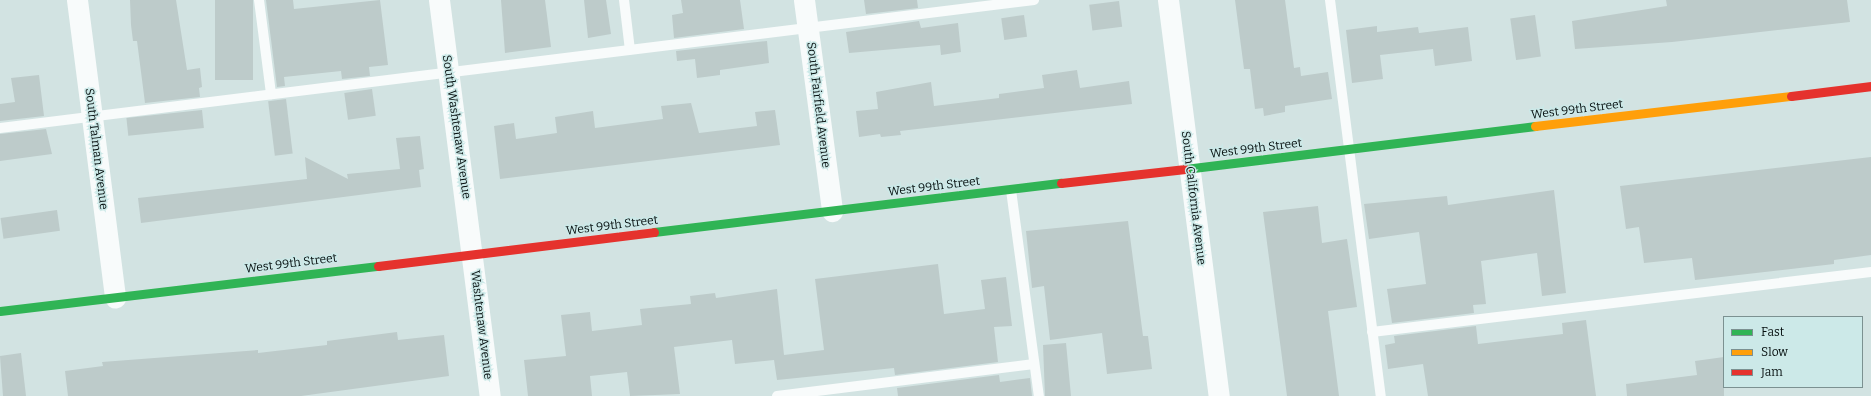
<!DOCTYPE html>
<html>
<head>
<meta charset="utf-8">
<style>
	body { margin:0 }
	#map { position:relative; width:1871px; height:396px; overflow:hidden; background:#d2e3e2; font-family:Bitter,serif }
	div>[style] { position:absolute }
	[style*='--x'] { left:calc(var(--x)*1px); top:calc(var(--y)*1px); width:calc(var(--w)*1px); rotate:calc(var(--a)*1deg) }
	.building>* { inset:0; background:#bdcbca; transform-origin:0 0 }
	.lane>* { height:10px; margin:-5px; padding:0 5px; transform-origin:5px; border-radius:5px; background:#f8fbfb }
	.street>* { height:21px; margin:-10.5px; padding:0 10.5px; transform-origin:10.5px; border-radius:10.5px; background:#f8fbfb }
	.fast>* { height:9px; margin:-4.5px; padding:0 4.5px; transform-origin:4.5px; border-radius:4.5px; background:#30b455 }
	.slow>* { height:9px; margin:-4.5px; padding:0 4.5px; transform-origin:4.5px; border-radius:4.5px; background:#ff9f0a }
	.jam>* { height:9px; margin:-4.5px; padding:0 4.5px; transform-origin:4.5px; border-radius:4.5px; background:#e5322d }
	span { translate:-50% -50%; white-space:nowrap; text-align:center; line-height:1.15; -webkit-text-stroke:3px #cce9e8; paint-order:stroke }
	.street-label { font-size:12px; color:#050e0e }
	.legend { position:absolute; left:1723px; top:316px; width:140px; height:72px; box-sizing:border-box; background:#cce9e8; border:1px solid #7c9191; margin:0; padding:5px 7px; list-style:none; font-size:12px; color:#050e0e }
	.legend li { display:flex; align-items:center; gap:8px; height:20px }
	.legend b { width:20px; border:1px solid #7c9191 }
</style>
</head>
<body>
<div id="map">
	<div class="building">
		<div style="clip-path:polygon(130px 0,176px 0,187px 70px,200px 68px,202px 87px,199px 88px,200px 97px,145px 103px,137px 41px,133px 41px,131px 25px)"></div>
		<div style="left:215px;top:0;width:38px;height:80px"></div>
		<div style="clip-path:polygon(266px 0,293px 0,294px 9px,380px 0,388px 65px,369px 67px,370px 76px,342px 79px,341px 71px,284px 77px,285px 86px,277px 87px)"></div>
		<div style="clip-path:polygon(501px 0,545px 0,551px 47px,505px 53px)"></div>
		<div style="clip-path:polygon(584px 0,606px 0,611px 34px,588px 38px)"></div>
		<div style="clip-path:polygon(681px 0,740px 0,744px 29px,674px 38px,672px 15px,683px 13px)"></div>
		<div style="clip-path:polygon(864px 0,917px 0,918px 8px,866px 14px)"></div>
		<div style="clip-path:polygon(1235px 0,1285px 0,1294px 68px,1300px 67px,1301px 76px,1328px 72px,1332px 99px,1285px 106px,1285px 112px,1264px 116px,1263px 108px,1255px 109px,1250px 69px,1244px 69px)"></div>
		<div style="clip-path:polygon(1666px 0,1847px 0,1850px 22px,1672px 42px,1575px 49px,1572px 21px,1667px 6px)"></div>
		<div style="left:1119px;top:1px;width:26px;height:30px;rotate:83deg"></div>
		<div style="left:1024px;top:15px;width:22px;height:23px;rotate:82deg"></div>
		<div style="left:1535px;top:15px;width:42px;height:25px;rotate:82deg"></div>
		<div style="clip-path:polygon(919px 21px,921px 28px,958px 23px,961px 52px,941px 55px,940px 45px,849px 53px,846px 32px)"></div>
		<div style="clip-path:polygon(1377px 26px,1377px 32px,1418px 27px,1419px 33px,1468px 27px,1472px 61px,1435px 66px,1433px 49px,1380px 55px,1383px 79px,1352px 83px,1346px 30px)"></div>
		<div style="clip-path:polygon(767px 41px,769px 63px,720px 70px,720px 75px,697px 78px,695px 59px,677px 61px,676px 51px)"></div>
		<div style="clip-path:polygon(1077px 70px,1080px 88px,1129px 81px,1132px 104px,900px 131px,901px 135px,881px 137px,880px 134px,859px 137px,856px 111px,878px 109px,876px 92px,931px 82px,934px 106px,999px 98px,999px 94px,1044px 88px,1042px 75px)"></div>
		<div style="clip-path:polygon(39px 75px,44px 116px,0 121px,0 104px,15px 102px,11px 78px)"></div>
		<div style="left:372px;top:89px;width:27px;height:28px;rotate:82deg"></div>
		<div style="left:286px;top:99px;width:55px;height:18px;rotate:83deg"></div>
		<div style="clip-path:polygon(691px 103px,699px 133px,757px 126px,755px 112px,775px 110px,780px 145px,500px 179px,494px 126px,514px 123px,516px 139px,557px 133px,555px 117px,593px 111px,595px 128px,663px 119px,661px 106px)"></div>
		<div style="left:202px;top:110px;width:18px;height:76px;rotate:84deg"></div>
		<div style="clip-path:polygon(46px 129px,52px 154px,0 161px,0 134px)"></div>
		<div style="clip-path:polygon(420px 136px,424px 169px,419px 170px,421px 187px,141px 223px,138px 198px,307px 179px,305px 157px,348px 179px,347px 174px,400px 169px,396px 138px)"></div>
		<div style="clip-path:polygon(1871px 157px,1871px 255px,1834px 260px,1834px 264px,1695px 280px,1692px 258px,1644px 263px,1639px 227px,1626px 229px,1620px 186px)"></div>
		<div style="clip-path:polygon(1554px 190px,1566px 293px,1542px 296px,1537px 253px,1481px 261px,1486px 304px,1473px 305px,1474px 313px,1392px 323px,1387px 289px,1426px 284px,1419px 232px,1369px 239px,1364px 204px,1447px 196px,1448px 205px)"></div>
		<div style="clip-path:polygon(1318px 206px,1322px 243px,1347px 239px,1357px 307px,1328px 311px,1339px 396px,1287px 396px,1263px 212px)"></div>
		<div style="left:57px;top:210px;width:21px;height:57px;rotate:82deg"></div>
		<div style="clip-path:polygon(1128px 221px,1143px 336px,1148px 336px,1152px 369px,1107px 374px,1102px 333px,1050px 340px,1044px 286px,1032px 288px,1026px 231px)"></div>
		<div style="clip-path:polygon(938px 264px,944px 314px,985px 309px,981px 280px,1006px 277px,1012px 326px,994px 327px,998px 362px,895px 375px,894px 368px,777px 380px,774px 360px,735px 364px,732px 340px,674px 347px,680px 394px,630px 396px,627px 372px,590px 376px,592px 396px,528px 396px,524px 360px,566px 356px,561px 315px,590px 312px,592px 331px,642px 325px,640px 309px,691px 304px,690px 296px,715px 293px,716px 298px,777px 289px,784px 355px,824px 350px,815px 279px)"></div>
		<div style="clip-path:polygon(1586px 320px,1596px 396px,1428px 396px,1423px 364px,1388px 369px,1385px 345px,1395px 343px,1394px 336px,1476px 326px,1478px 344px,1563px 334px,1562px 323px)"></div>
		<div style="clip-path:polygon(397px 332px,398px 340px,444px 335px,449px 376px,301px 396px,68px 396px,65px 371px,103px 366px,102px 362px,258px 350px,258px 353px,327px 345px,327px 341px)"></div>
		<div style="clip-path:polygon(1066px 343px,1071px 396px,1045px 396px,1043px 345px)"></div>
		<div style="clip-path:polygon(21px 353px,26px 396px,3px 396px,0 356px)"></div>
		<div style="clip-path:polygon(1724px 357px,1724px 396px,1627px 396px,1626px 384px,1697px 375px,1695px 361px)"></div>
		<div style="clip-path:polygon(999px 375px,1000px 382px,1030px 378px,1032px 396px,898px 396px,897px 388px)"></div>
	</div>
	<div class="lane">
		<div style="--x:259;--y:0;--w:95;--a:82.7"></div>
		<div style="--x:624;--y:0;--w:50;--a:83.2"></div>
		<div style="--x:1330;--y:0;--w:399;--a:82.7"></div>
		<div style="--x:0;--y:128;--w:1042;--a:-7.06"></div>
		<div style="--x:1011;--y:190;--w:208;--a:82.3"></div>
		<div style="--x:1372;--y:332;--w:503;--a:-6.86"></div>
		<div style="--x:777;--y:396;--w:259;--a:-7.1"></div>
	</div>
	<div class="street">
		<div style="--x:77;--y:0;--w:300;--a:82.7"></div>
		<div style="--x:439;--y:0;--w:399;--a:82.7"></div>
		<div style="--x:804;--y:0;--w:213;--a:82.4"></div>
		<div style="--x:1168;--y:0;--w:399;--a:82.7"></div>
	</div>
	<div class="fast">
		<div style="--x:1185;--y:169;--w:353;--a:-7"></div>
		<div style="--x:654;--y:232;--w:410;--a:-6.9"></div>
		<div style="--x:0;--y:311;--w:381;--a:-6.8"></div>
	</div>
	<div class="slow">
		<div style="--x:1535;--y:126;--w:258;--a:-6.7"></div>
	</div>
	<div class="jam">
		<div style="--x:1791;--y:96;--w:81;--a:-7.1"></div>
		<div style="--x:1061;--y:183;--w:125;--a:-6.4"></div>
		<div style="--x:378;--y:266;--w:278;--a:-7"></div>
	</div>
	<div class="street-label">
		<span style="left:818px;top:105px;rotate:83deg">South Fairfield Avenue</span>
		<span style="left:1577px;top:110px;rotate:-7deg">West 99th Street</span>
		<span style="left:456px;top:127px;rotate:82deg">South Washtenaw Avenue</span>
		<span style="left:96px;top:149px;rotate:83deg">South Talman Avenue</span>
		<span style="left:1256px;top:149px;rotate:-7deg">West 99th Street</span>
		<span style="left:934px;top:187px;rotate:-7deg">West 99th Street</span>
		<span style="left:1193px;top:198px;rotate:83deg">South California Avenue</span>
		<span style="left:612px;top:226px;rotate:-7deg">West 99th Street</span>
		<span style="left:291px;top:264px;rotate:-7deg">West 99th Street</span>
		<span style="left:481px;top:325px;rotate:83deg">Washtenaw Avenue</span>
	</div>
	<ul class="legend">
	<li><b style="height:5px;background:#30b455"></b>Fast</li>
	<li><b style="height:5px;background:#ff9f0a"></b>Slow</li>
	<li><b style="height:5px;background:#e5322d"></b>Jam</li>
	</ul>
</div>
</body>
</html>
